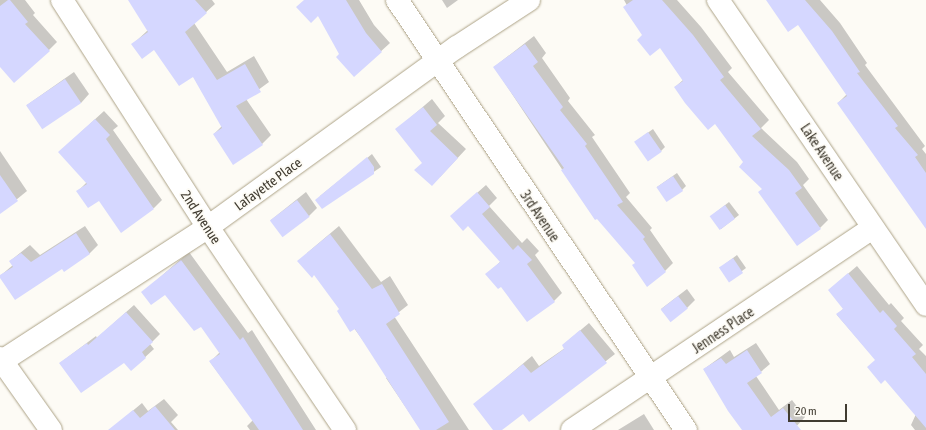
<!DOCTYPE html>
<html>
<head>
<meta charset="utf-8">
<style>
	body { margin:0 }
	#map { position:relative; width:926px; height:430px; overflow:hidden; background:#fdfbf5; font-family:"Asap Condensed",sans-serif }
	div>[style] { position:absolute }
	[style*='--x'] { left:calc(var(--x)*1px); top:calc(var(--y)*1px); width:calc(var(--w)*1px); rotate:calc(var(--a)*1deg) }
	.shadow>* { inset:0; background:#0003 }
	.building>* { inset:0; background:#d5d7ff; transform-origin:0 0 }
	.roads { filter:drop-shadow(0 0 1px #ada387) drop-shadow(0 0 1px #ada387) }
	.minor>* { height:22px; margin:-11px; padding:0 11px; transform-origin:11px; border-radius:11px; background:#fff }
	span { translate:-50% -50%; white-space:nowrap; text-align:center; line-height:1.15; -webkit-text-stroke:3.5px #fdfbf5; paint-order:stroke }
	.street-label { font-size:14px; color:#413c31 }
	.scale { position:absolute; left:788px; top:404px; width:59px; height:18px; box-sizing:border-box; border:2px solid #413c31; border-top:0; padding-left:5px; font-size:12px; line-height:14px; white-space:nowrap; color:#413c31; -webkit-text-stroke:3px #fdfbf5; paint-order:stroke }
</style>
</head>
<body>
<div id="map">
	<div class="shadow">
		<div style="clip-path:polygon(0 0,25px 0,35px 13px,33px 15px,57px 42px,49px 50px,0 64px)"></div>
		<div style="clip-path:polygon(129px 0,212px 0,215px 4px,194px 23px,227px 72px,254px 56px,269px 82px,246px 99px,271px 135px,262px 144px,214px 134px,222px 126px,193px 76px,155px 49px,133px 44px,148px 30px)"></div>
		<div style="clip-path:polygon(305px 0,359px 0,374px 25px,390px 43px,354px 76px,318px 15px)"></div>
		<div style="clip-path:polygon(442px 0,458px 0,447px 8px)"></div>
		<div style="clip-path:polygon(624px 0,677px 0,701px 27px,732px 68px,728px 72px,769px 120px,761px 128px,797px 162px,809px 179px,803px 185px,828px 220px,820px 228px,745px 162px,715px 123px,675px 87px,683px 80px,660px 46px,643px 35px)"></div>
		<div style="clip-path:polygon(767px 0,820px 0,840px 23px,867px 63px,865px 65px,925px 146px,922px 149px,926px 154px,926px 227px,838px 103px,847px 94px,799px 23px)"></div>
		<div style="clip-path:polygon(534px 36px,546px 53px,542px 58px,570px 98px,568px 101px,595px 135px,592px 137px,630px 193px,626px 197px,652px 228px,650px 230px,673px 263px,665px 271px,636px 263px,597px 217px,595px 219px,494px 67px)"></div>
		<div style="clip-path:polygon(74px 72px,89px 94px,81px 103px,27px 105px)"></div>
		<div style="clip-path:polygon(432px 99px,445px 116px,438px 123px,466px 149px,440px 177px,423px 163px,397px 129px)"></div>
		<div style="clip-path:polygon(104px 111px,118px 126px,113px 130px,162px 200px,154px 208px,99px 200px,78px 191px,87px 182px,68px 144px)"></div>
		<div style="clip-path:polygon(653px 129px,665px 147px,661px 151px,635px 142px)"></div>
		<div style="clip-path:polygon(0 151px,27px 191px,0 213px)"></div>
		<div style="clip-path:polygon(372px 154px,381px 167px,322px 207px,320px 196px)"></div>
		<div style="clip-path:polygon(677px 173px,686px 186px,682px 190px,657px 187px)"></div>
		<div style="clip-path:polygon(486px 185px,497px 198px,489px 206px,522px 243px,527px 238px,539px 251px,535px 255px,562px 293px,554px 301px,501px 285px,487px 274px,501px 261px,468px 224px,451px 216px)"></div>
		<div style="clip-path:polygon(306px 192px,317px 208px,309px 216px,271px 220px)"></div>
		<div style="clip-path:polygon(729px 202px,739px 215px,721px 229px,715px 213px)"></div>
		<div style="clip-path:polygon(85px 226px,98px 245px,89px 254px,62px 267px,0 276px,13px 265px,10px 261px,30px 245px,40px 255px)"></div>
		<div style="clip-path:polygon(339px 226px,381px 282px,390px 276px,408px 305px,394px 316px,469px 430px,421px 430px,386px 378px,389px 376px,340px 309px,307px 253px)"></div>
		<div style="clip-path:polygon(189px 252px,248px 333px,252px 330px,316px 430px,250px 430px,247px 426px,253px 420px,210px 362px,220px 352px,201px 325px,165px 294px,143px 292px)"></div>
		<div style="clip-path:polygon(737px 255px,746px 268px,730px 280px,725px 264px)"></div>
		<div style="clip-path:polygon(857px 266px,889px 305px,891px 303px,904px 318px,901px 321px,923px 345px,919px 349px,926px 356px,926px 430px,915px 430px,911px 425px,916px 414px,876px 360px,837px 315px,844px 308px,829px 290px)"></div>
		<div style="clip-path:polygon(687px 289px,695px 300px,687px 308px,661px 309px)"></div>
		<div style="clip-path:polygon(134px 305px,160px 334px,150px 344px,154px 349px,131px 370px,125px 362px,60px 363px,96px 336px,97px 338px)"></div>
		<div style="clip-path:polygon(589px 323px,615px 354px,529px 421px,523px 413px,500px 430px,494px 430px,475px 404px,532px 356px,539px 366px,565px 348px,563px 345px)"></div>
		<div style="clip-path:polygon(756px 343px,770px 364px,756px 376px,779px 410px,792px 400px,805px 417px,793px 430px,744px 430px,704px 369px,730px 350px,734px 357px)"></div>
		<div style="clip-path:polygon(164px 399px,178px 415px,171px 422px,178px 430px,111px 429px,142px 403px,148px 411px)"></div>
		<div style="clip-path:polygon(644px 414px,654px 430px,618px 430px)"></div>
	</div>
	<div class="building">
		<div style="clip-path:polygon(8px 0,10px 0,28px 22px,25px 24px,50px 51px,14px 83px,0 67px,0 6px)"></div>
		<div style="clip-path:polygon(128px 0,195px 0,207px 13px,185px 32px,217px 80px,245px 64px,261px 92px,236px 106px,263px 145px,233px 165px,213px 134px,222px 128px,193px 77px,179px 86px,154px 50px,142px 59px,131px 44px,148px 32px)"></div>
		<div style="clip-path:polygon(304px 0,346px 0,366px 33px,382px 52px,354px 77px,336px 57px,339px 54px,318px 16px,311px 23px,296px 7px)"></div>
		<div style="clip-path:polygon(633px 0,662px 0,693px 35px,724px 77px,720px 80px,761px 129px,752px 136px,789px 170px,802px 188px,795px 193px,821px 229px,797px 246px,758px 192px,762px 189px,739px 167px,743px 162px,715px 124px,708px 130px,685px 103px,674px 87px,683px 81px,660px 48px,650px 56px,637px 40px,642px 35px,623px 7px)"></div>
		<div style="clip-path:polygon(766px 0,805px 0,832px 31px,860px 72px,857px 73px,898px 126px,895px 128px,918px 155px,915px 157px,926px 173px,926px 229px,837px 103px,847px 96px,798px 25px,788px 32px)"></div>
		<div style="clip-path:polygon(525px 44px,538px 62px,533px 66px,563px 107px,560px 110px,587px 144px,585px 146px,623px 202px,617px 205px,645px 237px,643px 239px,666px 272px,647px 287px,632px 265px,635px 263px,597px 219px,595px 220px,561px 170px,564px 168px,493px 67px)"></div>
		<div style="left:65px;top:79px;width:29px;height:47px;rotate:56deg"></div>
		<div style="clip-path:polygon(423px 107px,437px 125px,430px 131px,458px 158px,432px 186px,414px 170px,422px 163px,395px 129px)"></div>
		<div style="clip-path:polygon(95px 119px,110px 135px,106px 139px,154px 209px,121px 233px,99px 201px,88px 208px,76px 191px,87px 184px,58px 152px)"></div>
		<div style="left:648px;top:132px;width:24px;height:17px;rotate:55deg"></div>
		<div style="clip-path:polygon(367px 157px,374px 167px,374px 174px,322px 209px,315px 200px)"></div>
		<div style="clip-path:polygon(0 175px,18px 201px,0 214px)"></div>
		<div style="left:673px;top:176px;width:18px;height:20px;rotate:56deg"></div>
		<div style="clip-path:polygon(477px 192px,490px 207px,482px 214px,513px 250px,518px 245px,532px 260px,527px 264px,555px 302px,527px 322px,501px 287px,498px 289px,485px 274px,500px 262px,468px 226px,463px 231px,450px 216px)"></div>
		<div style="left:297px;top:200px;width:21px;height:34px;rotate:53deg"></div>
		<div style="left:725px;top:205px;width:17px;height:19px;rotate:54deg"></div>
		<div style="clip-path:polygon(76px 233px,90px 254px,64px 272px,62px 269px,15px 300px,0 278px,0 275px,13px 267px,9px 261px,21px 253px,31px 262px)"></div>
		<div style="clip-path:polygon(330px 234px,372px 289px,382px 284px,400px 314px,386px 324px,449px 422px,436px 430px,420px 430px,355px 329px,350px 332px,337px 311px,339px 309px,314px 275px,312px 278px,297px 261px)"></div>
		<div style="left:733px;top:258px;width:18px;height:17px;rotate:56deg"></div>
		<div style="clip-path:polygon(181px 260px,240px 340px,243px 337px,303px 430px,259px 430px,209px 361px,220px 354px,201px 327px,194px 331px,165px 295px,151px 305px,141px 292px)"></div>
		<div style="clip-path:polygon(848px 273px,880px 313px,883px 310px,897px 326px,894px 329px,916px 354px,912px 357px,926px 374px,926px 428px,885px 380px,881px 384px,867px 367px,875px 360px,836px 314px,843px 309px,828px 290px)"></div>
		<div style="left:678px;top:296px;width:16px;height:22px;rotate:52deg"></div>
		<div style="clip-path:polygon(126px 312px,153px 342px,142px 352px,146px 358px,131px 371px,124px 363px,81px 393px,59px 363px,87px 343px,88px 345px)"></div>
		<div style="clip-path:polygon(580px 330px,607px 363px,529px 422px,523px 414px,502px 430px,493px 430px,473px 404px,523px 364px,531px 373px,564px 349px,562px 345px)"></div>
		<div style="clip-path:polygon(747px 350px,762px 373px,747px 383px,771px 417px,783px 408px,801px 430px,742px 430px,728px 411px,703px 369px,721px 358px,726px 364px)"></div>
		<div style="clip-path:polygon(155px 406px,175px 430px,108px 430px,133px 410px,140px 418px)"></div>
	</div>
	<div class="roads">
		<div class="minor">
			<div style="--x:62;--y:0;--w:270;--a:57.3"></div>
			<div style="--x:208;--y:227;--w:245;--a:56"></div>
			<div style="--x:397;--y:0;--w:518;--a:56.1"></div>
			<div style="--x:718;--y:0;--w:369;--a:55.7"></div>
			<div style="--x:0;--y:358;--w:88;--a:54.7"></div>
			<div style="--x:2;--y:361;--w:246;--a:-33"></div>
			<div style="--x:208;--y:227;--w:307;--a:-35.9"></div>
			<div style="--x:457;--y:47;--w:86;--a:-33.1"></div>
			<div style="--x:572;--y:430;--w:362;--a:-33.9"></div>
		</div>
	</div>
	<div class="street-label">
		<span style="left:822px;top:152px;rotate:56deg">Lake Avenue</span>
		<span style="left:268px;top:184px;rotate:-36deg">Lafayette Place</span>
		<span style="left:540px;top:216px;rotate:56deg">3rd Avenue</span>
		<span style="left:201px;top:217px;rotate:57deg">2nd Avenue</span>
		<span style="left:723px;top:330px;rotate:-34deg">Jenness Place</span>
	</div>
	<div class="scale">20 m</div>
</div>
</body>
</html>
